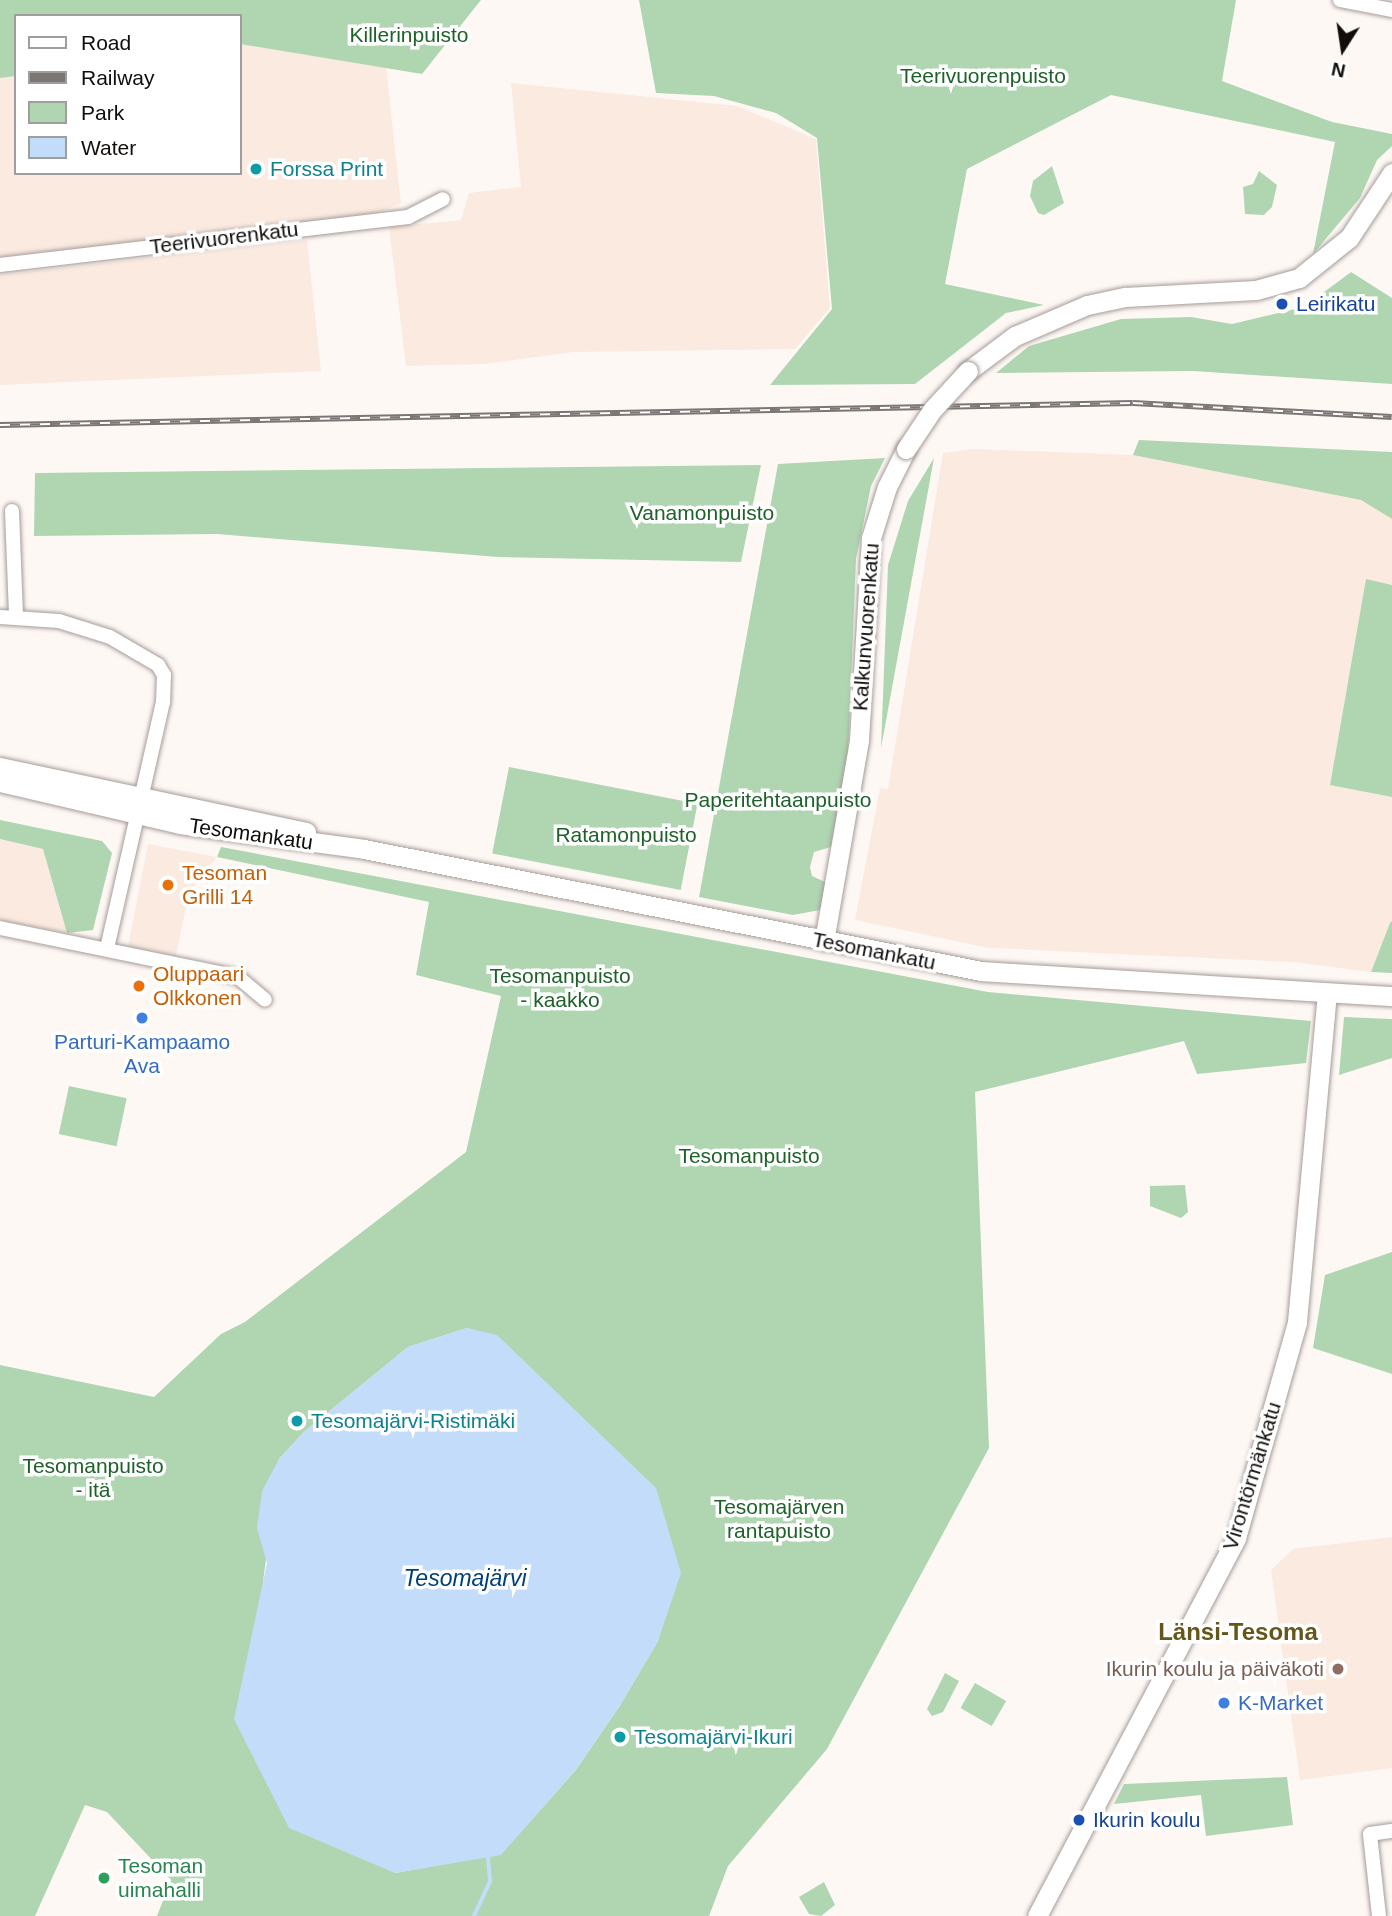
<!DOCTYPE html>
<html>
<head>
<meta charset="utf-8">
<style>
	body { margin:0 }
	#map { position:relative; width:1392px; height:1916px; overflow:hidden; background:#fef8f5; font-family:Arial,sans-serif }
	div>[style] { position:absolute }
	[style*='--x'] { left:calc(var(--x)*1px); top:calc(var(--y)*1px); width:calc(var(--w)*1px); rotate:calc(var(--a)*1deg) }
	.built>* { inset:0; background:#fbeae0 }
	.green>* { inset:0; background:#afd6b1; transform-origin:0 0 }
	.water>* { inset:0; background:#c3dcfa }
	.stream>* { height:3.5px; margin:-1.75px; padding:0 1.75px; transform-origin:1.75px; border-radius:1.75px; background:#c3dcfa }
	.roads { filter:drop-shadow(0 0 2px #a59c97) drop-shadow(0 0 2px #a59c97) }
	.street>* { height:14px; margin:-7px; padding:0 7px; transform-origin:7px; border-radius:7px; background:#fff }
	.secondary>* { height:19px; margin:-9.5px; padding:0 9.5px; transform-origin:9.5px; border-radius:9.5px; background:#fff }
	.rail>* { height:6px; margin-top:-3px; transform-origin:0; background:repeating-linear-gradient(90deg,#fff 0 10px,#7b7674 0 20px); box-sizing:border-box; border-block:2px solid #7b7674 }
	.bridges { filter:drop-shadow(0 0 2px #a59c97) drop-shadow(0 0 2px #a59c97) }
	.secondary-bridge>* { height:19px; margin:-9.5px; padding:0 9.5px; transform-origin:9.5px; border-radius:9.5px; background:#fff }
	.dots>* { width:19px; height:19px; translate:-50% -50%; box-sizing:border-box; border:4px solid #fff; border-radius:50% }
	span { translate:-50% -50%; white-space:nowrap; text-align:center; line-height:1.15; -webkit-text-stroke:7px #fff; paint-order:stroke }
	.park-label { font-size:21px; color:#1e622a }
	.culture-label { font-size:21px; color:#0d838f }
	.left { translate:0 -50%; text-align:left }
	.street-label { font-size:21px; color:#100d0b }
	.transit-label { font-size:21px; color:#164399 }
	.food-label { font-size:21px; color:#c56008 }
	.shop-label { font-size:21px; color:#366cbe }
	.education-label { font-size:21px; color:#785e54 }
	.right { translate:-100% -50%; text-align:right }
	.leisure-label { font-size:21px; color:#27864d }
	.water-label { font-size:23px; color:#004078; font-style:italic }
	.quarter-label { font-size:24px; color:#65571b; font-weight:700 }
	.legend { position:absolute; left:14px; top:14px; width:228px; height:161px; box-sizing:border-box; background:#fff; border:2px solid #9f9e9d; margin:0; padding:9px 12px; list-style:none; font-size:21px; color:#100d0b }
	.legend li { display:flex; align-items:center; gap:14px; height:35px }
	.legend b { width:35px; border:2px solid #9f9e9d }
	.north { position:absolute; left:1308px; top:14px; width:70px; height:70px; -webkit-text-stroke:5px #fff; paint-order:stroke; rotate:192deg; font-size:19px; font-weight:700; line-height:28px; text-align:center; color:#100d0b }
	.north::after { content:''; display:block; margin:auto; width:24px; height:32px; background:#100d0b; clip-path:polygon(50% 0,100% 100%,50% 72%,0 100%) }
</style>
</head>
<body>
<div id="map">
	<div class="built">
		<div style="clip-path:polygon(240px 44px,386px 67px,401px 203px,374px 215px,0 257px,0 78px,16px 76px,16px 173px,240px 173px)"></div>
		<div style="clip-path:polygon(511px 83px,737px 106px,816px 139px,830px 308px,795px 349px,573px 352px,484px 364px,406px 366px,389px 227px,461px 220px,469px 193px,521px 187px)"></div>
		<div style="clip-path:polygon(307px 240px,321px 371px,0 385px,0 275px)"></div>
		<div style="clip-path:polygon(973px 449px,1133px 455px,1361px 500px,1392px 519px,1392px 585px,1366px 580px,1330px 784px,1392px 797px,1392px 921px,1371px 972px,1294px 962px,989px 948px,855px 920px,880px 788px,888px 789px,943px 453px)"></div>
		<div style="clip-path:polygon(0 839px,43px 849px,67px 933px,0 920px)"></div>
		<div style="clip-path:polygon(148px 844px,217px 857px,189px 892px,176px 956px,128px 946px)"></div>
		<div style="clip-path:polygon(1392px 1537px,1392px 1768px,1300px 1780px,1271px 1570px,1293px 1549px)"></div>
	</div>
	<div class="green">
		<div style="clip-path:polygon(0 0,481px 0,422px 74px,240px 44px,240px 16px,16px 16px,16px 76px,0 78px)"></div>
		<div style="clip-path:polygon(639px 0,1236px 0,1222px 81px,1332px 122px,1392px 134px,1392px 146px,1377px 160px,1360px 198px,1313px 254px,1335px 142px,1111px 95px,967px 169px,945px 284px,1044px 305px,1006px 313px,915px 384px,770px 385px,832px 309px,817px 138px,776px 113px,714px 96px,656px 93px)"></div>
		<div style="clip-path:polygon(1052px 166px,1064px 203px,1044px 215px,1038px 213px,1030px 196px,1033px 181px)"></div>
		<div style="clip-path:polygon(1259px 171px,1277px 185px,1272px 207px,1264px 215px,1245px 214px,1243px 187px,1253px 184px)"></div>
		<div style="clip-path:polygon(1351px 272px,1392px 298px,1392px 384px,1193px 371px,996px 373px,1029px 346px,1121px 319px,1191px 317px,1232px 324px,1304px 307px)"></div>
		<div style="clip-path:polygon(1139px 440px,1392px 452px,1392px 519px,1361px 500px,1133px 455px)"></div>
		<div style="clip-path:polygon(885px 458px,871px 486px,856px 559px,848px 756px,831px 847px,814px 852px,810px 867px,812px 876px,827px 883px,820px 910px,793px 915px,699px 897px,778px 464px)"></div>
		<div style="clip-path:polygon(934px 458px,881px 748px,888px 565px,908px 501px)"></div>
		<div style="clip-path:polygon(761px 465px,741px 562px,498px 557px,217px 534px,34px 536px,35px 473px)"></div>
		<div style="clip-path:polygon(1366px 579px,1392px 585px,1392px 797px,1330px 785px)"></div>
		<div style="left:509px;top:767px;width:192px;height:88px;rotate:11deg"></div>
		<div style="clip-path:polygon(0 820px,102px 841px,112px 853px,93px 930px,67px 933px,43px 849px,0 839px)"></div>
		<div style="clip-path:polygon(evenodd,221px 847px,988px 992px,1311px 1021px,1306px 1063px,1197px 1074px,1184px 1041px,975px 1092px,989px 1448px,827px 1749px,728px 1866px,709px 1916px,157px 1916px,171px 1880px,107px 1812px,85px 1805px,35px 1916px,0 1916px,0 1365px,154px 1397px,221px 1334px,245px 1322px,466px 1152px,501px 996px,416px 975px,429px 902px,217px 857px,221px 847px,467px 1328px,667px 1607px,658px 1641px,619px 1707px,575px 1771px,501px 1854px,395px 1873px,259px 1613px,279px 1459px,304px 1432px,408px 1347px,467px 1328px)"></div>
		<div style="clip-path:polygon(1392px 921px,1392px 973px,1371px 972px,1390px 923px)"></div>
		<div style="clip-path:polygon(1344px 1017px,1392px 1019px,1392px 1058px,1339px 1075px)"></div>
		<div style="left:69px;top:1086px;width:59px;height:49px;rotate:12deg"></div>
		<div style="clip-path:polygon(1185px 1185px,1188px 1212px,1181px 1218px,1150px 1206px,1150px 1186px)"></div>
		<div style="clip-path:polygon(1392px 1252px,1392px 1374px,1313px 1348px,1325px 1275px)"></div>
		<div style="clip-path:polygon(945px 1673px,959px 1681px,943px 1712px,932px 1716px,927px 1709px)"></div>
		<div style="left:975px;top:1683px;width:36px;height:29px;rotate:30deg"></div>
		<div style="clip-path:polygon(1287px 1777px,1293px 1825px,1206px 1836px,1201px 1795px,1114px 1804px,1124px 1784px)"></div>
		<div style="clip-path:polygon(824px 1882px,835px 1905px,821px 1916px,809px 1914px,799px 1897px)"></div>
	</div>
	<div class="water">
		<div style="clip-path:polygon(467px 1328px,497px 1335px,656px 1488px,681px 1573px,658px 1641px,619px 1707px,575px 1771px,501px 1855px,395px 1873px,289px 1828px,234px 1719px,267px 1563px,257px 1528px,262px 1491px,279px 1459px,304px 1432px,408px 1347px)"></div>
	</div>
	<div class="stream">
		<div style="--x:474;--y:1916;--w:38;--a:-65"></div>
		<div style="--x:490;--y:1881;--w:24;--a:-95"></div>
	</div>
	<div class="roads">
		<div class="street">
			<div style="--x:1340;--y:0;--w:53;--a:10.9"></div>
			<div style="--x:0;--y:265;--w:411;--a:-6.7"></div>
			<div style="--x:408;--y:217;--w:39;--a:-27"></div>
			<div style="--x:12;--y:511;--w:106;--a:87.8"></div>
			<div style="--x:0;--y:617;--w:59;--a:3.9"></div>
			<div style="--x:59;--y:621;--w:53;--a:17.4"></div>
			<div style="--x:110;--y:637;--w:56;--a:30.3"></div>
			<div style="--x:158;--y:665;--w:12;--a:59"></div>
			<div style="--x:164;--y:675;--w:27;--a:92"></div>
			<div style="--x:163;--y:702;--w:253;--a:102.8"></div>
			<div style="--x:0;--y:928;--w:243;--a:11.6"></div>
			<div style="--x:238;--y:977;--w:35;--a:40"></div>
			<div style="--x:1379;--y:1916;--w:82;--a:-96.3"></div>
			<div style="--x:1370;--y:1834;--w:22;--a:-8"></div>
		</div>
		<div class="secondary">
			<div style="--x:968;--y:371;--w:59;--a:-36.7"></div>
			<div style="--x:1015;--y:336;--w:78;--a:-23.3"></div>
			<div style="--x:1087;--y:305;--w:39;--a:-12"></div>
			<div style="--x:1125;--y:297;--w:131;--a:-3.1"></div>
			<div style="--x:1256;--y:290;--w:45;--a:-15.6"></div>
			<div style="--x:1299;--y:278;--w:64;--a:-38.7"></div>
			<div style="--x:1349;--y:238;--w:78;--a:-56.5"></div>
			<div style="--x:0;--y:767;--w:313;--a:12"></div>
			<div style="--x:0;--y:782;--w:185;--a:13.1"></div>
			<div style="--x:180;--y:824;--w:186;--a:7.7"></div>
			<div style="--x:364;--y:849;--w:629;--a:11.18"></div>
			<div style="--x:981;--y:971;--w:412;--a:3.5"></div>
			<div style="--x:824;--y:941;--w:204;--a:-80.1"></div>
			<div style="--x:859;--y:740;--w:202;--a:-86.6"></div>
			<div style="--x:871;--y:538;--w:53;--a:-72.6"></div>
			<div style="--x:887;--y:487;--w:42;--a:-63.4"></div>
			<div style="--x:1037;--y:1916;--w:427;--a:-62.2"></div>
			<div style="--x:1236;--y:1538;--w:224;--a:-74.2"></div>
			<div style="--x:1297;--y:1322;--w:330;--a:-84.8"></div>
		</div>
	</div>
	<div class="rail">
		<div style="--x:0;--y:425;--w:1133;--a:-1.11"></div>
		<div style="--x:1133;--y:403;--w:259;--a:3.1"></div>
	</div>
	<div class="bridges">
		<div class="secondary-bridge">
			<div style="--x:906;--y:449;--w:47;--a:-56.3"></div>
			<div style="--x:932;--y:410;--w:53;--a:-47.3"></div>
		</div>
	</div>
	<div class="dots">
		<div style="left:256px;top:169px;background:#0f9aa8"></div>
		<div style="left:1282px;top:304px;background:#1a4fb4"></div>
		<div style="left:168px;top:885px;background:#e8710a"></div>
		<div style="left:139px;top:986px;background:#e8710a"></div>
		<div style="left:142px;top:1018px;background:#3f7fe0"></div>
		<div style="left:297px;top:1421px;background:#0f9aa8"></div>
		<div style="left:1338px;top:1669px;background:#8d6e63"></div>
		<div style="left:1224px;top:1703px;background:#3f7fe0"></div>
		<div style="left:620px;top:1737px;background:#0f9aa8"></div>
		<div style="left:1079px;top:1820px;background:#1a4fb4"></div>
		<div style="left:104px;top:1878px;background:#2e9e5b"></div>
	</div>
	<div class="park-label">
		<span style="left:409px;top:35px">Killerinpuisto</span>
		<span style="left:983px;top:76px">Teerivuorenpuisto</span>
		<span style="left:702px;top:513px">Vanamonpuisto</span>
		<span style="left:778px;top:800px">Paperitehtaanpuisto</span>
		<span style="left:626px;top:835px">Ratamonpuisto</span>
		<span style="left:560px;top:988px">Tesomanpuisto<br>- kaakko</span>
		<span style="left:749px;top:1156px">Tesomanpuisto</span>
		<span style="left:93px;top:1478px">Tesomanpuisto<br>- itä</span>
		<span style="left:779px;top:1519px">Tesomajärven<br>rantapuisto</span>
	</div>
	<div class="culture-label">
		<span class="left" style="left:270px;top:169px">Forssa Print</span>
		<span class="left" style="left:311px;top:1421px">Tesomajärvi-Ristimäki</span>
		<span class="left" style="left:634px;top:1737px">Tesomajärvi-Ikuri</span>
	</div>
	<div class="street-label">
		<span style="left:224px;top:238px;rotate:-7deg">Teerivuorenkatu</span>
		<span style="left:866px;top:627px;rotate:-86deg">Kalkunvuorenkatu</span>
		<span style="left:251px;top:834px;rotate:8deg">Tesomankatu</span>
		<span style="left:874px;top:951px;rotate:11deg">Tesomankatu</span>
		<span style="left:1252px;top:1476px;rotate:-73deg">Virontörmänkatu</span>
	</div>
	<div class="transit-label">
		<span class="left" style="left:1296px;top:304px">Leirikatu</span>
		<span class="left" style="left:1093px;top:1820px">Ikurin koulu</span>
	</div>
	<div class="food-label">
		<span class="left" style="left:182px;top:885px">Tesoman<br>Grilli 14</span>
		<span class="left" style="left:153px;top:986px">Oluppaari<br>Olkkonen</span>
	</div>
	<div class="shop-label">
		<span style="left:142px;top:1054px">Parturi-Kampaamo<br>Ava</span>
		<span class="left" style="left:1238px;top:1703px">K-Market</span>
	</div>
	<div class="education-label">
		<span class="right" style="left:1324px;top:1669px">Ikurin koulu ja päiväkoti</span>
	</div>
	<div class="leisure-label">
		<span class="left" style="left:118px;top:1878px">Tesoman<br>uimahalli</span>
	</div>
	<div class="water-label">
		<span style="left:465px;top:1578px">Tesomajärvi</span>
	</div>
	<div class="quarter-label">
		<span style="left:1238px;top:1632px">Länsi-Tesoma</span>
	</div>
	<ul class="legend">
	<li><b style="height:9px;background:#fff"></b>Road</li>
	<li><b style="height:9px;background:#7b7674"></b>Railway</li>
	<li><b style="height:19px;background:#afd6b1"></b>Park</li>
	<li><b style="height:19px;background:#c3dcfa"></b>Water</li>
	</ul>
	<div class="north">N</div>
</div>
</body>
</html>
